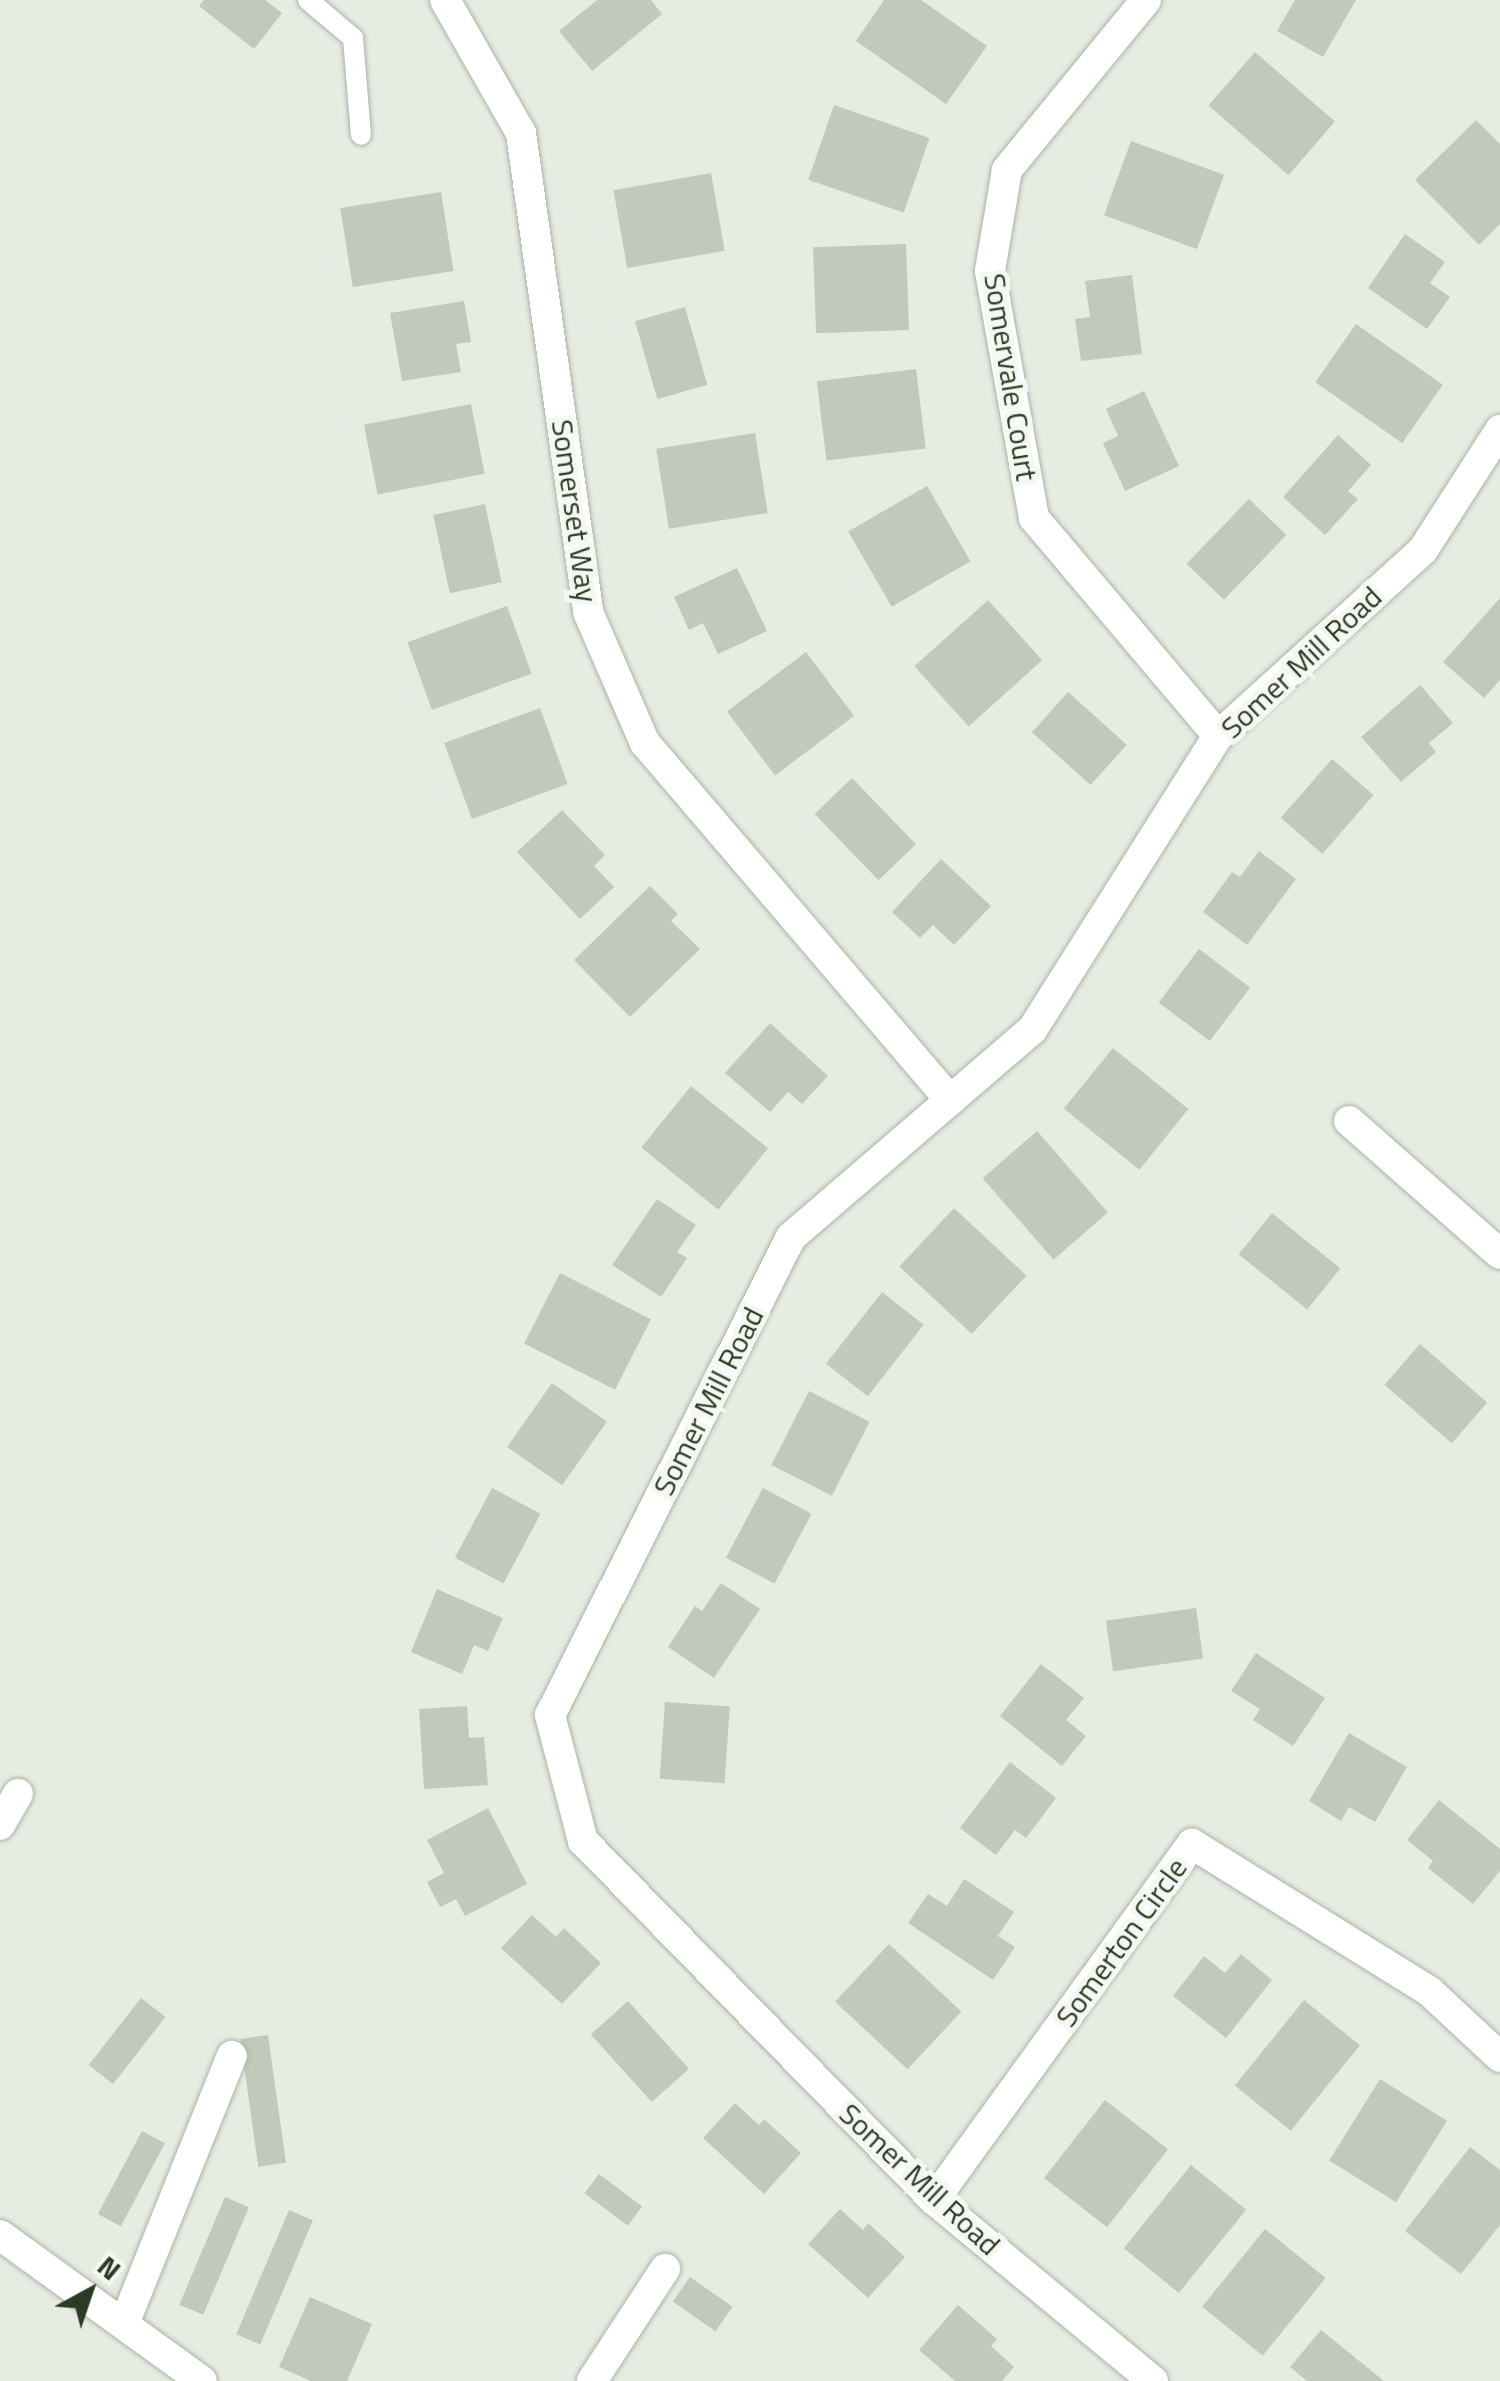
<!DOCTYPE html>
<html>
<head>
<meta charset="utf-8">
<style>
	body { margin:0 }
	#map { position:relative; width:1500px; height:2381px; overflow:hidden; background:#e6ece2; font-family:"Titillium Web",sans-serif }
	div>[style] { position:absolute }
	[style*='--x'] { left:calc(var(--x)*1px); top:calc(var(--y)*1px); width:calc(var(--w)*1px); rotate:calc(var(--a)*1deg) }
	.building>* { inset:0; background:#c0c9ba; transform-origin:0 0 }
	.roads { filter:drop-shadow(0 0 2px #aab4a5) drop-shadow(0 0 2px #aab4a5) }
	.lane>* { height:20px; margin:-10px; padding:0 10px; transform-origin:10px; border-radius:10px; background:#fff }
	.street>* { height:30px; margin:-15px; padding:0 15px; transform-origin:15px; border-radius:15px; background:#fff }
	span { translate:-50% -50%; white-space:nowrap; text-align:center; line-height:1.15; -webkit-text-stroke:10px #f5f8f2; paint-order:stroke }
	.street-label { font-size:30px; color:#293c23 }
	.north { position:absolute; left:40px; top:2241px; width:100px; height:100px; -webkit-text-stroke:8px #f5f8f2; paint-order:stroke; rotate:40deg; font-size:28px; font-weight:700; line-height:40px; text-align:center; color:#293c23 }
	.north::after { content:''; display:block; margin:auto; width:35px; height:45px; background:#293c23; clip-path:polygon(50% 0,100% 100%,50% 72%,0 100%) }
</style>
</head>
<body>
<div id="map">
	<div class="building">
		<div style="clip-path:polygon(204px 0,265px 0,282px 13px,254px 49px,199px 6px)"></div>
		<div style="clip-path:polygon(597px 0,651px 0,662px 14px,592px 71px,559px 31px)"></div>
		<div style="clip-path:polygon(884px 0,921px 0,987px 46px,946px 104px,856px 41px)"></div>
		<div style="clip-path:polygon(1295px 0,1356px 0,1323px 57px,1277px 31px)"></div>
		<div style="left:1255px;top:52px;width:106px;height:71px;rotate:41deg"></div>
		<div style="left:834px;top:105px;width:101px;height:79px;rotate:19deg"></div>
		<div style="clip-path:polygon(1476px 120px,1500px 144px,1500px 224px,1479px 245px,1415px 180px)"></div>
		<div style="left:1131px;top:141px;width:99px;height:79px;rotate:20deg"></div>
		<div style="left:711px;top:173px;width:79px;height:99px;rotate:80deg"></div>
		<div style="left:441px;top:192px;width:80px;height:102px;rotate:81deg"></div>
		<div style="clip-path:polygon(1405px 234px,1445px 262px,1430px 283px,1450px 297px,1427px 329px,1368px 288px)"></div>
		<div style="left:906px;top:244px;width:86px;height:93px;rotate:88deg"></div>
		<div style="clip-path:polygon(1132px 275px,1142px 354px,1081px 361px,1075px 319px,1090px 317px,1085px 281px)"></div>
		<div style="clip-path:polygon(464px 301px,471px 342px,456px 344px,461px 372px,402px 381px,390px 313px)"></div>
		<div style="left:685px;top:307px;width:81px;height:52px;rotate:74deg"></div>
		<div style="left:1356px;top:324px;width:106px;height:71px;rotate:35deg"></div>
		<div style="left:916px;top:369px;width:80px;height:100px;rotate:83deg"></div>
		<div style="clip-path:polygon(1144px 391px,1179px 466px,1125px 491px,1103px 443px,1118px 436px,1106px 409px)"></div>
		<div style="left:471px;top:404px;width:71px;height:109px;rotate:79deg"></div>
		<div style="left:755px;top:433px;width:81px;height:100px;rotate:81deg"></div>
		<div style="clip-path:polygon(1338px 435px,1371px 465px,1348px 491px,1358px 499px,1325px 535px,1283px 497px)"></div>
		<div style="left:927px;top:486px;width:87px;height:91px;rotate:60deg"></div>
		<div style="left:1249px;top:499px;width:52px;height:90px;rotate:44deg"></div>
		<div style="left:485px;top:504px;width:80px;height:53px;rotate:78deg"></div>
		<div style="clip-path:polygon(737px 568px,767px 631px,718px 654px,703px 623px,689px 630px,674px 597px)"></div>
		<div style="clip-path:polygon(1500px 598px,1500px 680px,1484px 698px,1443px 662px)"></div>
		<div style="left:988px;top:600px;width:81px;height:99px;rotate:48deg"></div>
		<div style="left:507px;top:606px;width:72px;height:106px;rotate:70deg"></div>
		<div style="left:806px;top:652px;width:80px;height:99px;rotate:53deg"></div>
		<div style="clip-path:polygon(1420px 685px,1453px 723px,1429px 743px,1436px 752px,1401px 782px,1361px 737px)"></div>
		<div style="left:1068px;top:692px;width:79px;height:54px;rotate:42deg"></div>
		<div style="left:540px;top:708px;width:81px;height:102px;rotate:70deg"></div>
		<div style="left:1332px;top:759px;width:55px;height:78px;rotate:41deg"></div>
		<div style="left:852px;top:778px;width:92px;height:52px;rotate:46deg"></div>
		<div style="clip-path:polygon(562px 810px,605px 855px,594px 866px,614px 887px,580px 919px,517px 852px)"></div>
		<div style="clip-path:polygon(1259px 851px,1296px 879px,1247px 945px,1203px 912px,1232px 872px,1240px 877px)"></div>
		<div style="clip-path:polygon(941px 859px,991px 906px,954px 945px,933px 925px,920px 938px,892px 912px)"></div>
		<div style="clip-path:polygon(650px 886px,678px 914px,671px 921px,700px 949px,630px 1017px,574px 960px)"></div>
		<div style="left:1199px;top:949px;width:64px;height:67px;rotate:37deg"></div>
		<div style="clip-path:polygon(770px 1023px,828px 1076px,802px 1104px,788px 1092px,770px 1112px,725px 1073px)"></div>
		<div style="left:1113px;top:1048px;width:97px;height:78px;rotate:39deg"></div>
		<div style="left:691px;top:1086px;width:99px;height:79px;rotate:39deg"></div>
		<div style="left:1037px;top:1131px;width:108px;height:72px;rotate:49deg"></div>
		<div style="clip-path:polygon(657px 1199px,696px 1225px,677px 1252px,687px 1258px,661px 1297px,612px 1265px)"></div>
		<div style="left:954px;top:1208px;width:99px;height:80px;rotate:43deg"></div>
		<div style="left:1272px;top:1213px;width:88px;height:53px;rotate:39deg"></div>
		<div style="left:560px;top:1273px;width:102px;height:79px;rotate:27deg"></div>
		<div style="left:882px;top:1292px;width:53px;height:91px;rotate:38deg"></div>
		<div style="left:1420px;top:1344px;width:89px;height:54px;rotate:41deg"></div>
		<div style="left:552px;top:1383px;width:67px;height:78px;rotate:35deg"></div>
		<div style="left:809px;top:1391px;width:68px;height:83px;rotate:27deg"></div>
		<div style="left:492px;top:1488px;width:55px;height:79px;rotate:28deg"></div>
		<div style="left:763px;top:1488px;width:55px;height:79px;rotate:28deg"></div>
		<div style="clip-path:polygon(721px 1583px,760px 1609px,714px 1678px,668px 1647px,695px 1606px,702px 1611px)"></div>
		<div style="clip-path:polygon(437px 1589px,503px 1618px,488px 1651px,474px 1645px,462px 1674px,411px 1652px)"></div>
		<div style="left:1196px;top:1608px;width:51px;height:91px;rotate:82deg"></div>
		<div style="clip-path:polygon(1256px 1653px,1325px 1698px,1293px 1746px,1253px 1720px,1260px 1709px,1231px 1691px)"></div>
		<div style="clip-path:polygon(1041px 1664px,1084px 1698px,1066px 1720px,1086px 1736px,1062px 1766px,1000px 1716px)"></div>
		<div style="left:665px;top:1702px;width:65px;height:77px;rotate:4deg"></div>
		<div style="clip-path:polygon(467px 1706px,469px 1738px,484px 1737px,488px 1785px,424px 1789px,419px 1709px)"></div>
		<div style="clip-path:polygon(1349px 1733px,1407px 1767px,1375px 1822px,1349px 1807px,1341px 1821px,1309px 1801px)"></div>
		<div style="clip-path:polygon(1010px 1762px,1056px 1798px,1026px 1838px,1015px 1830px,996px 1855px,960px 1828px)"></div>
		<div style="clip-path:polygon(1439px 1800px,1500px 1849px,1500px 1871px,1473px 1904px,1428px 1868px,1433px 1861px,1407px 1840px)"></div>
		<div style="clip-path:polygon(488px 1808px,527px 1884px,465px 1916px,456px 1899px,440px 1907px,427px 1882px,444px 1873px,427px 1840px)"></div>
		<div style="clip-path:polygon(964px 1879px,1014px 1912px,998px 1936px,1015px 1947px,993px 1980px,908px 1923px,928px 1894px,947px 1906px)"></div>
		<div style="clip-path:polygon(532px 1915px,556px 1937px,564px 1928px,601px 1963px,562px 2004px,501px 1948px)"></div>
		<div style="left:889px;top:1944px;width:99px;height:79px;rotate:43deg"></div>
		<div style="clip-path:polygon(1241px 1954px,1272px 1980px,1226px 2038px,1173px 1996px,1204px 1956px,1225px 1973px)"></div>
		<div style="left:141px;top:1998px;width:31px;height:85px;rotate:38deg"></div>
		<div style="left:1304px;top:2000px;width:72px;height:110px;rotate:39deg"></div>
		<div style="left:628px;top:2001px;width:91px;height:50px;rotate:48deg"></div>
		<div style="left:268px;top:2035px;width:129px;height:28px;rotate:82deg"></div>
		<div style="left:1380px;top:2079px;width:79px;height:96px;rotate:32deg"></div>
		<div style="left:1105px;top:2100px;width:80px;height:99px;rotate:38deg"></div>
		<div style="clip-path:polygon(735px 2103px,759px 2125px,764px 2119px,801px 2153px,764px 2194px,703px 2138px)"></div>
		<div style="left:142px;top:2131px;width:26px;height:94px;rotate:28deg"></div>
		<div style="clip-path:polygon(1470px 2147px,1500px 2170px,1500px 2225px,1461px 2274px,1405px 2231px)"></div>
		<div style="left:1191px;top:2165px;width:71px;height:107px;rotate:39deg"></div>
		<div style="left:599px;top:2174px;width:54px;height:24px;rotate:37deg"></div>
		<div style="left:225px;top:2197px;width:26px;height:117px;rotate:23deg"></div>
		<div style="clip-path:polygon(840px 2209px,863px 2230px,868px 2223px,905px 2257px,868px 2298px,808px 2244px)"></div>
		<div style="left:289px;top:2210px;width:26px;height:135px;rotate:23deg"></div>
		<div style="left:1265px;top:2229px;width:78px;height:100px;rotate:39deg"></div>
		<div style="left:690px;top:2277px;width:52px;height:30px;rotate:35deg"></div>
		<div style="clip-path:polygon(310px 2297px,372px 2324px,347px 2381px,311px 2381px,279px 2367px)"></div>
		<div style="clip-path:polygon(958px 2305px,997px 2339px,991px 2346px,1014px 2367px,1002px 2381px,955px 2381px,919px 2350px)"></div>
		<div style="clip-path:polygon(1321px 2330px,1384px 2381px,1307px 2381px,1290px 2367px)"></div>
	</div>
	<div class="roads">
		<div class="lane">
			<div style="--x:308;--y:0;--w:59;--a:40.2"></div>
			<div style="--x:353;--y:38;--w:97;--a:85.3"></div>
		</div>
		<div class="street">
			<div style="--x:445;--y:0;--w:153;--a:60.3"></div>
			<div style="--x:521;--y:133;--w:484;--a:82"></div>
			<div style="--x:588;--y:612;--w:143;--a:66.5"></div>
			<div style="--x:645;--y:743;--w:470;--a:49.5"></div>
			<div style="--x:1146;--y:0;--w:220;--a:129.3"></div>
			<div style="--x:1007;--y:170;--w:102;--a:99.6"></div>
			<div style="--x:990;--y:271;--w:251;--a:79.9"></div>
			<div style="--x:1034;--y:518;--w:285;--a:49.8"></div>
			<div style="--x:1349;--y:1121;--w:201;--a:41.4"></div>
			<div style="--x:0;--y:1825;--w:36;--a:-60"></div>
			<div style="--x:934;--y:2200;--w:440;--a:-54.1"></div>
			<div style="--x:1192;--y:1844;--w:279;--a:31.8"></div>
			<div style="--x:1429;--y:1991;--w:97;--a:42.9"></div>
			<div style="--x:0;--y:2235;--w:249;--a:35.9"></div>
			<div style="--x:124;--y:2324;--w:289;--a:-68.1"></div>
			<div style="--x:592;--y:2381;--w:134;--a:-56.9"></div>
			<div style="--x:1153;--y:2381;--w:284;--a:-140.4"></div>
			<div style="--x:934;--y:2200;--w:502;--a:-134.35"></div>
			<div style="--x:583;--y:1841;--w:130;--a:-104.7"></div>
			<div style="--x:550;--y:1715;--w:535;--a:-63.24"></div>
			<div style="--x:791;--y:1237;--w:318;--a:-40.7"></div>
			<div style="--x:1032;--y:1030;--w:348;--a:-57.7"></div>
			<div style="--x:1218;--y:736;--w:277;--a:-42.2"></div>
			<div style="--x:1423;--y:550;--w:143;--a:-57.3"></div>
		</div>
	</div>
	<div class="street-label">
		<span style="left:1011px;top:377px;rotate:81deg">Somervale Court</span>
		<span style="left:575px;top:511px;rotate:82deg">Somerset Way</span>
		<span style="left:1301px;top:662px;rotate:-43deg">Somer Mill Road</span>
		<span style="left:708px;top:1401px;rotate:-63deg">Somer Mill Road</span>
		<span style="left:1121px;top:1942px;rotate:-54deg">Somerton Circle</span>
		<span style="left:920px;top:2179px;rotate:43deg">Somer Mill Road</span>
	</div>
	<div class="north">N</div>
</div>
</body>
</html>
